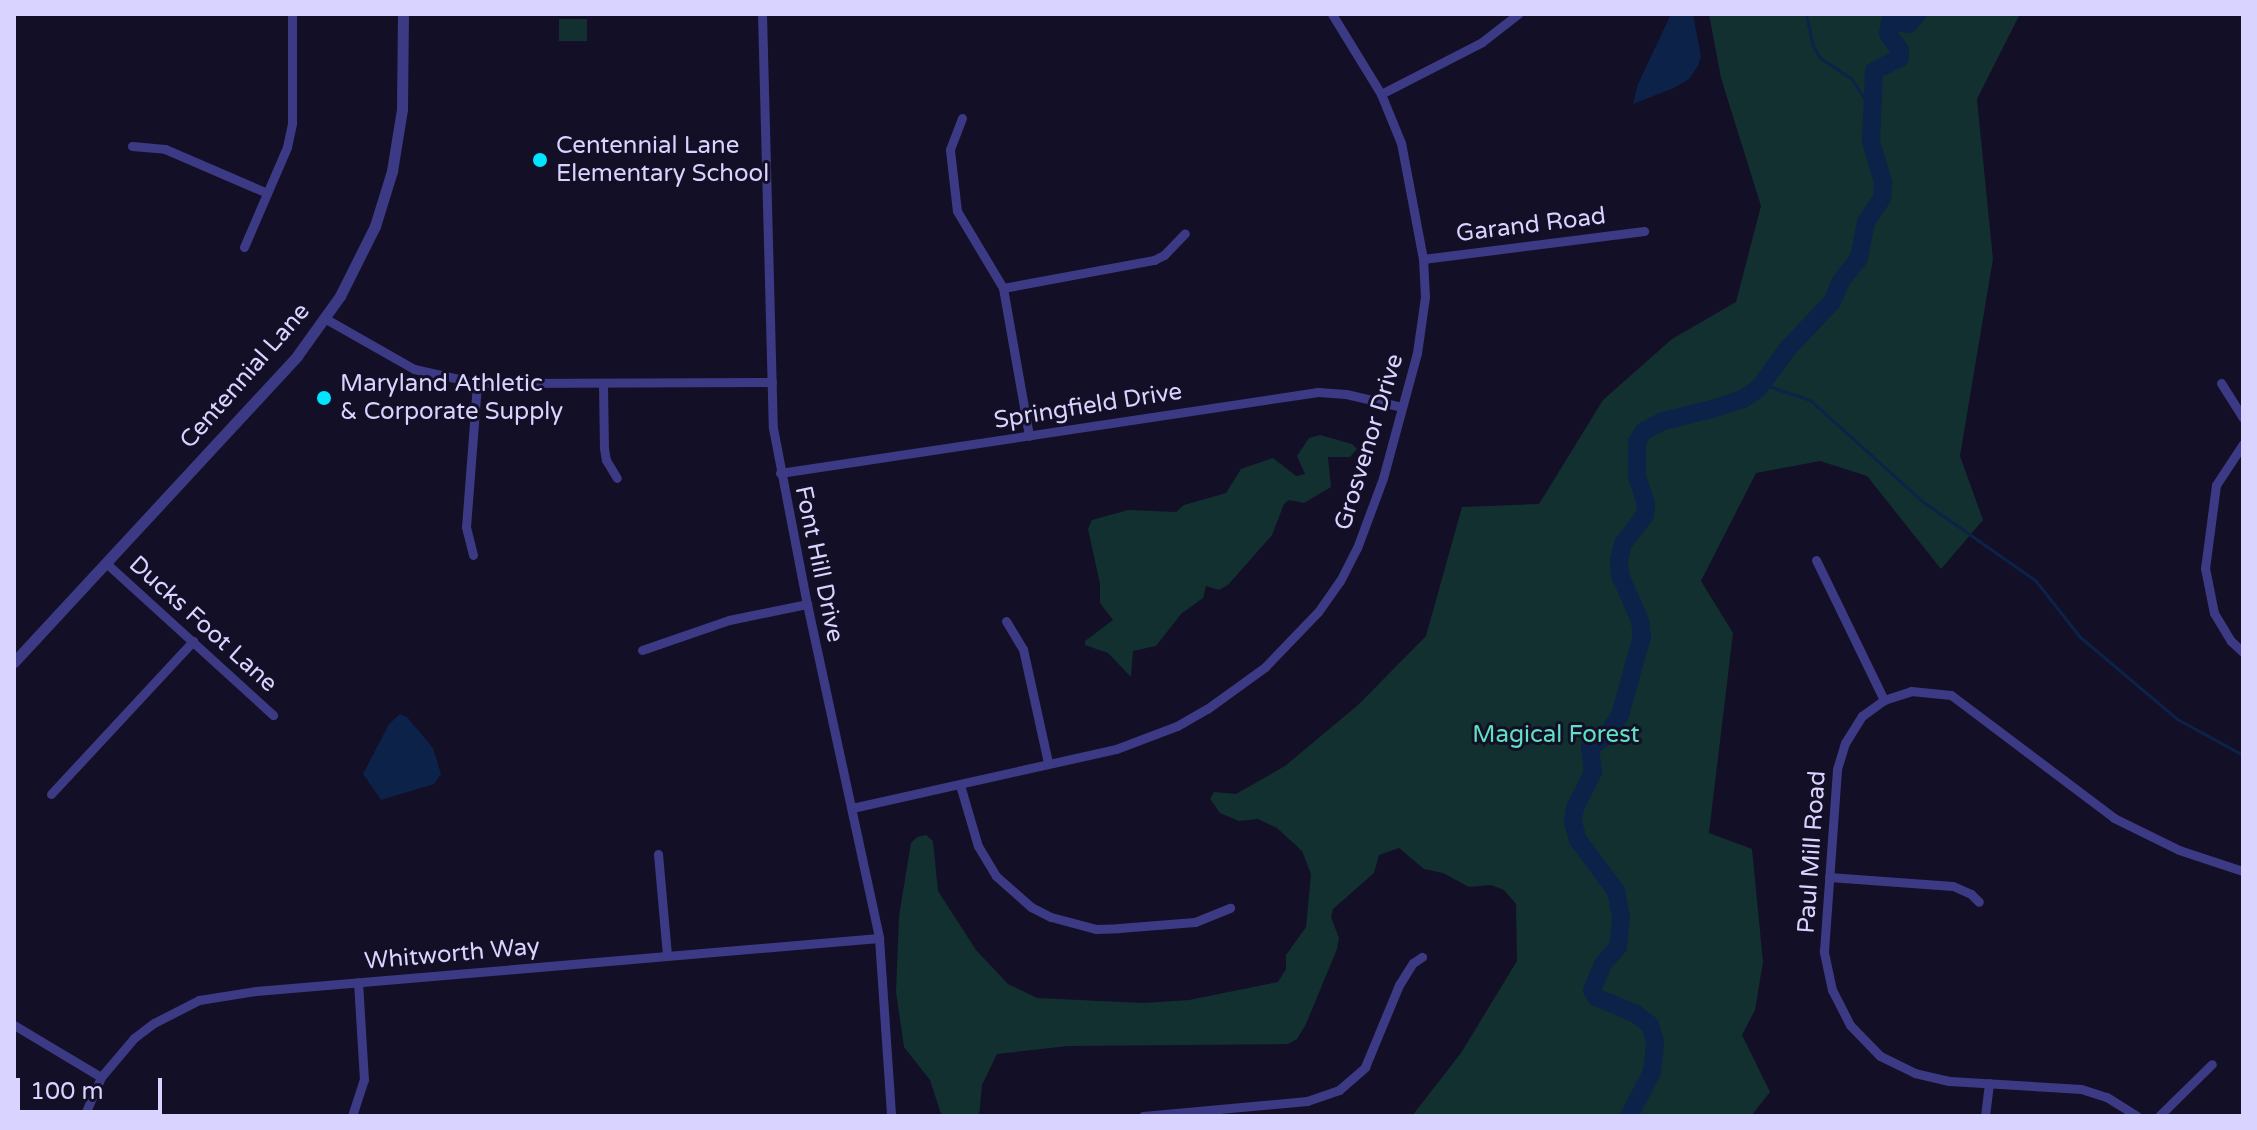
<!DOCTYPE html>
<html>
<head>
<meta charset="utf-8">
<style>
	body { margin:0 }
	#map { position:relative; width:2257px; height:1130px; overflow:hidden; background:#130f26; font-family:"Varela Round",sans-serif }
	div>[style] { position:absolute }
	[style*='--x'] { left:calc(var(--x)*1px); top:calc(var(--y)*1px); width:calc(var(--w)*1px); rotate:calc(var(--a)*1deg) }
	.green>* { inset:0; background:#12302f; transform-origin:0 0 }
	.water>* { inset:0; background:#0c2248 }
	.stream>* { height:3px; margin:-1.5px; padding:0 1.5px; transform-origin:1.5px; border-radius:1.5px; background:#0c2248 }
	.river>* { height:18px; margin:-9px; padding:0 9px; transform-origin:9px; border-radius:9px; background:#0c2248 }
	.minor>* { height:9px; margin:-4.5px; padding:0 4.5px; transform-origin:4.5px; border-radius:4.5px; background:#3d3a85 }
	.tertiary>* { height:11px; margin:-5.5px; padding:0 5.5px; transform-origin:5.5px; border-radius:5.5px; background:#3d3a85 }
	.dots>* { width:22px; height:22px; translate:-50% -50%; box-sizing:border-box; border:4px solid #130f26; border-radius:50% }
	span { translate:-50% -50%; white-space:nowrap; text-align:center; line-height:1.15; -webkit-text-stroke:6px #130f26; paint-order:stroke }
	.poi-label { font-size:24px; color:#d9d4ff }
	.left { translate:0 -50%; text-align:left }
	.street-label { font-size:24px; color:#d9d4ff }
	.park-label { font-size:24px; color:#5fe0c0 }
	.frame { position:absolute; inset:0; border:16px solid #d9d4ff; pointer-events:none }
	.scale { position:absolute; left:16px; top:1078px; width:146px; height:36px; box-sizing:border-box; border:4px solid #d9d4ff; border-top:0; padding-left:10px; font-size:24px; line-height:28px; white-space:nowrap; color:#d9d4ff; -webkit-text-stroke:6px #130f26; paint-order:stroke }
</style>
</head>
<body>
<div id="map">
	<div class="green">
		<div style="clip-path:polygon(1709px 14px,2020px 14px,1977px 99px,1993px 259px,1960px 456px,1983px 520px,1941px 569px,1867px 476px,1820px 461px,1756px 473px,1701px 581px,1733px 633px,1709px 833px,1752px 849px,1763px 962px,1755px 1010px,1742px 1035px,1770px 1092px,1751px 1116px,1412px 1116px,1461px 1053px,1517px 961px,1516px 904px,1504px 890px,1491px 885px,1469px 887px,1443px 873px,1424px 869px,1399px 848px,1379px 855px,1374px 873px,1333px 909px,1331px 917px,1339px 938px,1337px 949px,1306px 1024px,1297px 1039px,1288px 1044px,1068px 1046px,997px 1054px,982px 1085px,979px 1116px,941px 1114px,930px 1080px,904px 1047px,896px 992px,899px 916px,911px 843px,917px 837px,926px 835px,933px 841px,938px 891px,976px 950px,1008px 984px,1037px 998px,1143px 1003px,1189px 1000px,1278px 982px,1286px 969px,1286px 955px,1306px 927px,1311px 874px,1302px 851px,1277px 828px,1258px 819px,1239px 821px,1220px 813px,1210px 799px,1214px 792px,1236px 794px,1285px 766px,1358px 705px,1426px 636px,1462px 507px,1539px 504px,1603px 400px,1672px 339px,1736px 302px,1761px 206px,1721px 78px)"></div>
		<div style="left:559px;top:19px;width:28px;height:22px"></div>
		<div style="clip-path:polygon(1320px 435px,1352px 444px,1357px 449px,1350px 457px,1328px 457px,1331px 487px,1304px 503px,1289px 500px,1284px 504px,1272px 535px,1228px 585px,1219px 590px,1206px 586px,1203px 598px,1181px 614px,1156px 646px,1133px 651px,1131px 677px,1108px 653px,1085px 645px,1085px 641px,1113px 620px,1100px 603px,1100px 584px,1088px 529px,1092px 520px,1128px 510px,1176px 512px,1184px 505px,1226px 493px,1241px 469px,1273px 458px,1296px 476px,1305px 474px,1297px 456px,1309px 438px)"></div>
	</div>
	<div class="water">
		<div style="clip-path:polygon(1671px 14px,1693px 14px,1701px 56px,1698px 66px,1689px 79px,1674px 88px,1633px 104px,1638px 84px)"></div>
		<div style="clip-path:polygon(400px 714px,407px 717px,433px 748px,441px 774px,434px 784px,381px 800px,363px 774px,389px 724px)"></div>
	</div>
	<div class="stream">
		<div style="--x:1806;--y:14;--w:33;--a:78"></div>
		<div style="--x:1813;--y:46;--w:14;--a:60"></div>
		<div style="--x:1820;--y:58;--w:37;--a:33"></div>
		<div style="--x:1851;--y:78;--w:40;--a:56"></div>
		<div style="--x:1762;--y:384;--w:51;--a:18.4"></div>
		<div style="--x:1810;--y:400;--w:151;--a:42"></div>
		<div style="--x:1922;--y:501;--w:138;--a:35"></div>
		<div style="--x:2035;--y:580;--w:73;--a:51.7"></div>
		<div style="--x:2080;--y:637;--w:127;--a:40.2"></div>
		<div style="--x:2177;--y:719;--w:75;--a:28.6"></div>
	</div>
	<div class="river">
		<div style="--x:1629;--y:1116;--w:50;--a:-62.4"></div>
		<div style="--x:1652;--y:1072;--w:30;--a:-84"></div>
		<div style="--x:1655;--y:1042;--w:18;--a:-106"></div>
		<div style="--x:1650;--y:1025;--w:18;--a:-142"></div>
		<div style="--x:1636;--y:1014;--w:43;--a:-157"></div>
		<div style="--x:1596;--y:997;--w:8;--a:-120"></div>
		<div style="--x:1592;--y:990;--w:28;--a:-67"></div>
		<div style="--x:1603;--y:964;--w:23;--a:-49"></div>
		<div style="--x:1618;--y:947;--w:29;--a:-84"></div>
		<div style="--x:1621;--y:918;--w:27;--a:-100"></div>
		<div style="--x:1616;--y:891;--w:64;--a:-126.7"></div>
		<div style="--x:1578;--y:840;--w:19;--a:-106"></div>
		<div style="--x:1573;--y:822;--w:14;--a:-82"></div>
		<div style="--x:1575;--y:808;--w:40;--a:-63.4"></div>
		<div style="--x:1593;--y:772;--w:24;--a:-97"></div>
		<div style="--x:1590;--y:748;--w:23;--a:-38"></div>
		<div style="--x:1608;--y:734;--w:22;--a:-58"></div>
		<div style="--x:1620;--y:715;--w:82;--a:-74.4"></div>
		<div style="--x:1642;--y:636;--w:15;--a:-98"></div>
		<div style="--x:1640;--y:621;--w:50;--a:-113.5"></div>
		<div style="--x:1620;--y:575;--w:15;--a:-94"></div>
		<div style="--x:1619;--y:560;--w:16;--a:-76"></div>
		<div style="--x:1623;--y:544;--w:36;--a:-53"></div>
		<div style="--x:1645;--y:515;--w:11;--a:-85"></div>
		<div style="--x:1646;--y:504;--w:28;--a:-108"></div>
		<div style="--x:1637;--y:477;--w:35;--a:-90"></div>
		<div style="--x:1637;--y:442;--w:13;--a:-58"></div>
		<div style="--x:1644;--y:431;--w:21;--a:-28"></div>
		<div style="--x:1663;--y:421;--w:50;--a:-13.8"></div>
		<div style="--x:1712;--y:409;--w:33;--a:-18"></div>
		<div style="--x:1743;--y:399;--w:18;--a:-34"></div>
		<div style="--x:1758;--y:389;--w:52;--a:-53.6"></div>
		<div style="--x:1789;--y:347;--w:62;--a:-46.3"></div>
		<div style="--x:1832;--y:302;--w:23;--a:-67"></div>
		<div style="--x:1841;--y:281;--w:29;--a:-52"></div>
		<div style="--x:1859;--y:258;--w:37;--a:-79"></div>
		<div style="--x:1866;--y:222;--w:29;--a:-56"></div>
		<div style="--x:1882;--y:198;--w:16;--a:-86"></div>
		<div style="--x:1883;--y:182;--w:43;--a:-106.3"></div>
		<div style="--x:1871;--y:141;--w:70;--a:-87.5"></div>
		<div style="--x:1874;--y:71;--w:29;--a:-27"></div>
		<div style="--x:1900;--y:58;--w:8;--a:-90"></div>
		<div style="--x:1900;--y:50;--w:20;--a:-127"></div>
		<div style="--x:1888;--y:34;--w:13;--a:-81"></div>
		<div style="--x:1890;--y:21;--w:19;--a:9"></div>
		<div style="--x:1909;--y:24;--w:13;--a:-51"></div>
	</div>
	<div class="minor">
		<div style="--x:762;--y:14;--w:414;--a:88.5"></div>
		<div style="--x:773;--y:428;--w:179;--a:79.1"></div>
		<div style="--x:807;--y:604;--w:342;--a:77.8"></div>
		<div style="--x:879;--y:938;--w:178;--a:86.1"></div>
		<div style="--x:1381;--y:94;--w:114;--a:-27.2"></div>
		<div style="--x:1482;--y:42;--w:46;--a:-37.9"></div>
		<div style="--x:962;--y:118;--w:34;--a:111"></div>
		<div style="--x:950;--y:150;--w:61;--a:83.5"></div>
		<div style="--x:957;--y:211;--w:90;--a:59.1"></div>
		<div style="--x:1003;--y:288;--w:150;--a:80"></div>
		<div style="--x:132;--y:146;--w:33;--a:5"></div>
		<div style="--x:165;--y:149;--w:111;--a:23.3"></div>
		<div style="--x:244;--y:247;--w:109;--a:-66.7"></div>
		<div style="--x:287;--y:147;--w:25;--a:-78"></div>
		<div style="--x:292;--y:123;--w:109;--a:-90"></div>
		<div style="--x:1423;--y:259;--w:223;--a:-7.2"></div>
		<div style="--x:1003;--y:288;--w:154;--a:-10.5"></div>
		<div style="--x:1154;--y:260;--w:11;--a:-27"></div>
		<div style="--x:1164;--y:255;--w:30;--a:-46"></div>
		<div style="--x:326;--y:319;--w:101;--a:29.6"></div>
		<div style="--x:414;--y:369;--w:65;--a:12.5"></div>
		<div style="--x:477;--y:383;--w:295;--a:-0.2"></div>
		<div style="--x:2221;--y:383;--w:41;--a:57.8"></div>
		<div style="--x:603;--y:385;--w:63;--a:89.1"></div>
		<div style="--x:604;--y:448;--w:12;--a:81"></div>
		<div style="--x:606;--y:460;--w:21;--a:59"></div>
		<div style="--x:2243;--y:444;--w:49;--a:123.4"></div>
		<div style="--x:2216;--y:485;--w:84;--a:97.5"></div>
		<div style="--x:2205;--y:568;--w:46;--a:78.7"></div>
		<div style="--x:2214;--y:613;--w:33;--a:59"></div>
		<div style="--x:2231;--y:641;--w:16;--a:43"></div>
		<div style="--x:780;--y:473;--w:544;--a:-8.56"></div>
		<div style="--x:1318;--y:392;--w:28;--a:4"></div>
		<div style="--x:1346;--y:394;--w:57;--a:13.1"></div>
		<div style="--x:473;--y:555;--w:29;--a:-104"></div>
		<div style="--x:466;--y:527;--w:144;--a:-85.6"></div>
		<div style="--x:1816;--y:560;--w:156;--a:64.1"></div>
		<div style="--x:106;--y:563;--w:226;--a:42.3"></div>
		<div style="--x:1006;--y:621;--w:33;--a:59"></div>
		<div style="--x:1023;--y:649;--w:117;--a:77.6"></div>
		<div style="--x:642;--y:650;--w:92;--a:-19"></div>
		<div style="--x:729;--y:620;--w:80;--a:-11.6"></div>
		<div style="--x:960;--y:785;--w:64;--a:73.6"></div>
		<div style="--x:978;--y:846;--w:35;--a:59"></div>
		<div style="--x:996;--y:876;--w:47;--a:41.5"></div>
		<div style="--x:1031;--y:907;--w:22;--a:27"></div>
		<div style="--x:1051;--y:917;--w:47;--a:14.9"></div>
		<div style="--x:1096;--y:929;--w:23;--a:-2"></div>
		<div style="--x:1119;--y:928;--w:76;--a:-4.5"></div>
		<div style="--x:1195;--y:922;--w:38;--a:-22"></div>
		<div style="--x:51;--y:794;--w:209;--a:-47.1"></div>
		<div style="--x:852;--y:808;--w:271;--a:-12.6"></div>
		<div style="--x:1116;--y:749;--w:65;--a:-20.7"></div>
		<div style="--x:1177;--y:726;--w:34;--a:-30"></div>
		<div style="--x:1207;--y:709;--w:72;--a:-35.9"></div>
		<div style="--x:1265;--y:667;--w:76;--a:-46.1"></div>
		<div style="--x:1318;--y:612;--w:38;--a:-55"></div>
		<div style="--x:1340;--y:581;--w:37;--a:-63"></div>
		<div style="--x:1357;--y:548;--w:75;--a:-69.6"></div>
		<div style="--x:1383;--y:478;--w:130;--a:-74.8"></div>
		<div style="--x:1417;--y:353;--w:57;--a:-81.9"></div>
		<div style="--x:1425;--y:297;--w:38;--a:-93"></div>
		<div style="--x:1423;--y:259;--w:118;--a:-100.7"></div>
		<div style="--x:1401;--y:143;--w:53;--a:-112.2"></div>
		<div style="--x:1381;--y:94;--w:94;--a:-121.5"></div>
		<div style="--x:658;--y:854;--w:101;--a:84.9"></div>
		<div style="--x:1829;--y:877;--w:124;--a:4.2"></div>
		<div style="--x:1953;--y:886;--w:20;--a:24"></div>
		<div style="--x:1971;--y:894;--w:11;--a:45"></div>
		<div style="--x:14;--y:1025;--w:101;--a:30.9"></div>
		<div style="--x:84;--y:1116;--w:43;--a:-66.4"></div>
		<div style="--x:101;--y:1077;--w:51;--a:-49.8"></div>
		<div style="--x:134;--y:1038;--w:25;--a:-37"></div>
		<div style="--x:154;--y:1023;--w:51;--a:-27.1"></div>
		<div style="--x:199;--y:1000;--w:58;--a:-9"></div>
		<div style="--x:256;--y:991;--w:625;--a:-4.86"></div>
		<div style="--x:352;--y:1116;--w:38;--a:-72"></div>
		<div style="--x:364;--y:1080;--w:98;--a:-93.5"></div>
		<div style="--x:1143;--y:1116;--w:165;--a:-5.2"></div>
		<div style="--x:1307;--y:1101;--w:34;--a:-19"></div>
		<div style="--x:1339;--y:1090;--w:35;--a:-41"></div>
		<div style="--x:1365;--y:1067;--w:89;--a:-67.5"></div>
		<div style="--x:1399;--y:985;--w:26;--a:-58"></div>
		<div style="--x:1413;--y:963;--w:11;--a:-34"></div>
		<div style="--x:1985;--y:1116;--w:33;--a:-83"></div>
		<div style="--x:2137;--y:1116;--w:36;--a:-148"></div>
		<div style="--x:2106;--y:1097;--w:26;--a:-162"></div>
		<div style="--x:2081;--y:1089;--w:132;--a:-176.5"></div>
		<div style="--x:1949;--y:1081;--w:35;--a:-167"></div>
		<div style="--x:1915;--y:1073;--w:39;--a:-154"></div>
		<div style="--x:1880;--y:1056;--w:43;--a:-134.1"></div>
		<div style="--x:1850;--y:1025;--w:39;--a:-117"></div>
		<div style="--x:1832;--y:990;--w:40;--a:-102"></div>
		<div style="--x:1824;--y:951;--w:182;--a:-85.9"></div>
		<div style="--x:1837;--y:769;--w:27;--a:-73"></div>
		<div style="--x:1845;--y:743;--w:32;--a:-58"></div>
		<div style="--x:1862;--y:716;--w:27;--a:-36"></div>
		<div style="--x:1884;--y:700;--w:28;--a:-18"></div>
		<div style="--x:1911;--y:691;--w:40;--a:5.7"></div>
		<div style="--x:1951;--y:695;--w:204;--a:37"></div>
		<div style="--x:2114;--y:818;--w:72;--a:26.2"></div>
		<div style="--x:2179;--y:850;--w:67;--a:18.2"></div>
		<div style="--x:2159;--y:1116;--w:74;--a:-44.5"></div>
	</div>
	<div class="tertiary">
		<div style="--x:14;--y:662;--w:417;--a:-47.2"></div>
		<div style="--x:297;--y:356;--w:74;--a:-54.4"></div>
		<div style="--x:340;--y:296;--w:78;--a:-63.4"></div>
		<div style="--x:375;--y:226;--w:58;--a:-72.8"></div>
		<div style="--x:392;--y:171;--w:63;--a:-80.8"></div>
		<div style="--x:402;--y:109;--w:95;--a:-89.4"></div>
	</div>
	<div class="dots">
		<div style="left:540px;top:160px;background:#00e5ff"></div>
		<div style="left:324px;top:398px;background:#00e5ff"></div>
	</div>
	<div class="poi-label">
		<span class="left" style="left:556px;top:160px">Centennial Lane<br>Elementary School</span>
		<span class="left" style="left:340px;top:398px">Maryland Athletic<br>&amp; Corporate Supply</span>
	</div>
	<div class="street-label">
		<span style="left:1531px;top:225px;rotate:-7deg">Garand Road</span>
		<span style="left:245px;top:376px;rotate:-49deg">Centennial Lane</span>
		<span style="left:1088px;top:406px;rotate:-9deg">Springfield Drive</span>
		<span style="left:1369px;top:442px;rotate:-73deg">Grosvenor Drive</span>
		<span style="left:819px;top:564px;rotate:78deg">Font Hill Drive</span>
		<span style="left:203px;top:624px;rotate:42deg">Ducks Foot Lane</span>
		<span style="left:1812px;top:852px;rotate:-86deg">Paul Mill Road</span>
		<span style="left:452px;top:954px;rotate:-5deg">Whitworth Way</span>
	</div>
	<div class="park-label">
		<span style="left:1556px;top:735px">Magical Forest</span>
	</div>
	<div class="frame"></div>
	<div class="scale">100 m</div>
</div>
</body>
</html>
